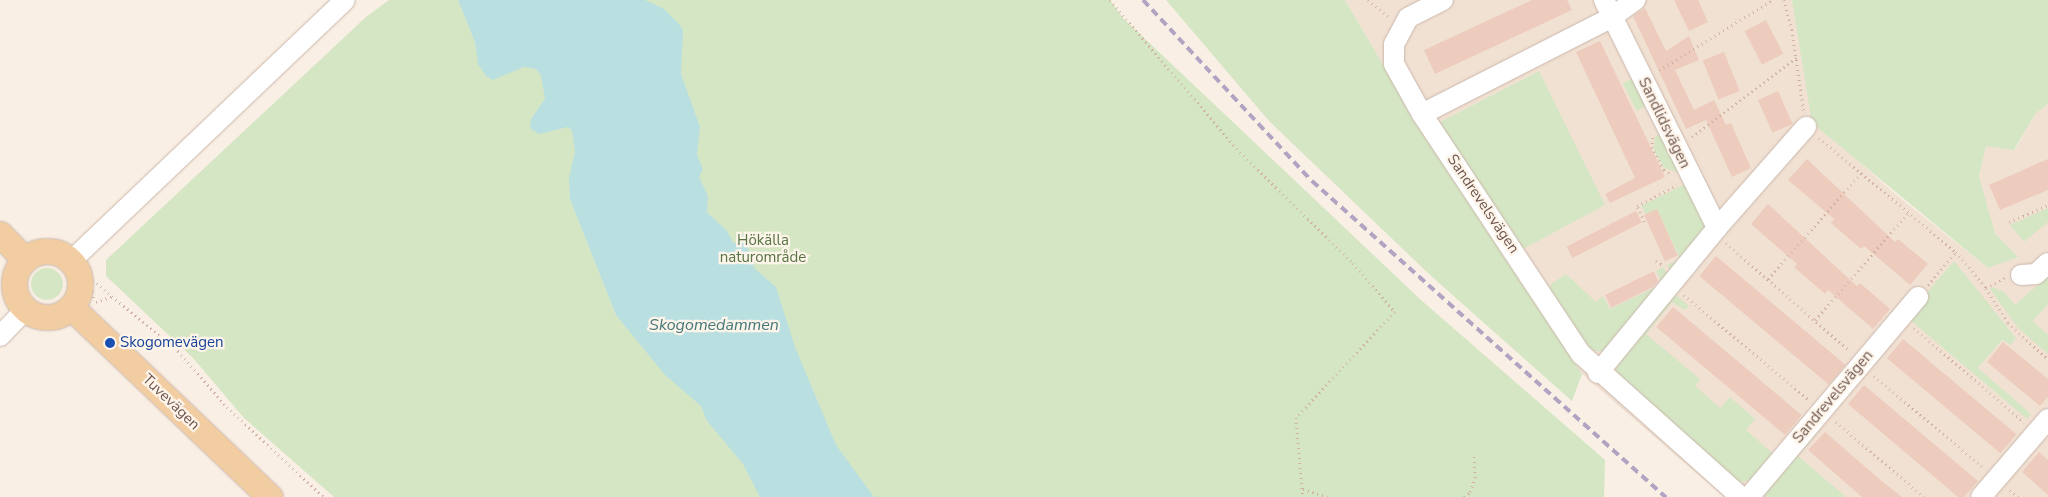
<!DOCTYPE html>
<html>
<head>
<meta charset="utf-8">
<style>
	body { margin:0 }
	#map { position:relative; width:2048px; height:497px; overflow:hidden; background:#faefe4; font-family:"Nunito Sans",sans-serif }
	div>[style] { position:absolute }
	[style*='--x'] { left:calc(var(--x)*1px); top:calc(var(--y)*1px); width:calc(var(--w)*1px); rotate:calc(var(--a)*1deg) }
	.residential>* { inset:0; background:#f1e1d3 }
	.green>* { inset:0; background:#d5e6c4; transform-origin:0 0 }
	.round { border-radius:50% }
	.water>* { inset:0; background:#badfe1 }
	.building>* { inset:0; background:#edccbe; transform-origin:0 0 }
	.path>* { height:2.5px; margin-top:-1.25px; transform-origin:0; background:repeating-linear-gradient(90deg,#d1b0a2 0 1px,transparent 0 5px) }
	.roads { filter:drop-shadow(0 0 1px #cab7ab) drop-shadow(0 0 1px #cab7ab) }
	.minor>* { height:20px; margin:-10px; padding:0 10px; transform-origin:10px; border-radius:10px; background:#fff }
	.major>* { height:25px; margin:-12.5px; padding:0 12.5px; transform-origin:12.5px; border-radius:12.5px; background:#f3cda2 }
	.major>.ring { margin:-12.5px; padding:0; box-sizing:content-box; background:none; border:25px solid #f3cda2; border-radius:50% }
	.rail>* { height:4px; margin-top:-2px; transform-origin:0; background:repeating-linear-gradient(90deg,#b1a4c2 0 8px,transparent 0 13px) }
	.dots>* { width:14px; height:14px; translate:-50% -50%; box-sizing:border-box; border:2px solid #fdf4ea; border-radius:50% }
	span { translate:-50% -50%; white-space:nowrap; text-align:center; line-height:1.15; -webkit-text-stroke:4.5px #fdf4ea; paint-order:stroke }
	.street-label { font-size:15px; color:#70564c }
	.park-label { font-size:15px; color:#577545 }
	.transit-label { font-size:15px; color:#164399 }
	.left { translate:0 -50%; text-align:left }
	.water-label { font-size:16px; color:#45777b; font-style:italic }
</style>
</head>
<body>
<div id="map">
	<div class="residential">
		<div style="clip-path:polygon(1345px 0,1792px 0,1855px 158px,1894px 193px,1988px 268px,2017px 257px,1995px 233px,1988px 214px,1979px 178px,1986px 145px,2015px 150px,2036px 113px,2048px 104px,2048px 497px,1724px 497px,1582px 374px,1508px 256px,1542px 237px,1539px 71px,1422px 131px)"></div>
	</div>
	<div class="green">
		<div style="clip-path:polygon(389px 0,1110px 0,1123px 18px,1421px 300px,1605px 460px,1604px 497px,334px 497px,244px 418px,193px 358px,106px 276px,106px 260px,366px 17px)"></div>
		<div style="clip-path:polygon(1166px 0,1345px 0,1422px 131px,1539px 71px,1605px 205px,1508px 257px,1582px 374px,1572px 401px,1430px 275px,1269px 121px)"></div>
		<div style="clip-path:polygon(1792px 0,2048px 0,2048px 104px,2036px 113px,2014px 150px,1986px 146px,1979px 177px,1995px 233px,2018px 257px,1988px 268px,1812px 123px)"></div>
		<div style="left:1637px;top:76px;width:31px;height:16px;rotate:63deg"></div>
		<div style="clip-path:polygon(1662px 132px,1681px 170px,1676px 172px,1664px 168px,1654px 150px,1655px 137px)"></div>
		<div style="clip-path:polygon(1687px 183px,1708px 225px,1673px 275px,1667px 265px,1680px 259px,1657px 209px,1646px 214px,1641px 206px)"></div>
		<div style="clip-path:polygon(2048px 208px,2048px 222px,2024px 242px,2010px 225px)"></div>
		<div style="clip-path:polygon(1954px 261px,2016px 338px,2010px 345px,2002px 340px,1978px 368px,2031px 414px,2027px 419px,1909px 319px,1917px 304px)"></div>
		<div style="clip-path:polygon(1663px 267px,1670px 279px,1605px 352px,1589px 350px,1549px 291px,1551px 284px,1566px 274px,1596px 302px,1603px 296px,1610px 309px,1662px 284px,1656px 271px)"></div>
		<div class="round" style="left:31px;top:268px;width:32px;height:32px"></div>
		<div style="clip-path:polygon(2048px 276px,2048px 304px,2033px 321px,2048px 335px,2048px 354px,2018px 328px,1990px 289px,1992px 287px,2004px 292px,2015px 305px)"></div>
		<div style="clip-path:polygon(1673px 293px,1689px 306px,1685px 310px,1672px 302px,1646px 334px,1700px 379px,1695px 386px,1720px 408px,1730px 397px,1755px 419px,1746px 430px,1777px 457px,1757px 480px,1737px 482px,1616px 378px,1615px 359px)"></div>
		<div style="clip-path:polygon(1818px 426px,1821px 429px,1798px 456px,1846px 497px,1765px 497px,1765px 487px)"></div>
	</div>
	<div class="water">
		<div style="clip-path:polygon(458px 0,645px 0,664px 9px,679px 24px,683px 30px,681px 74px,700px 127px,697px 155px,703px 169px,699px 177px,708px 196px,707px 212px,727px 231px,734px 244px,744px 235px,754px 268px,776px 287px,795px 347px,836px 445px,874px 497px,760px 497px,743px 464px,707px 421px,701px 406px,665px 375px,616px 315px,570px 199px,569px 179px,575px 151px,572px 131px,568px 127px,539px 134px,530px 128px,531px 119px,545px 99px,541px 75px,536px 69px,524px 67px,493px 80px,486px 76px,478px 64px,475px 42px)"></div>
	</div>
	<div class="building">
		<div style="clip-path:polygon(1532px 0,1567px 0,1572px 10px,1435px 74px,1424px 50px)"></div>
		<div style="clip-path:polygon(1674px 0,1698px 0,1708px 22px,1689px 31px)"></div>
		<div style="clip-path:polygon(1645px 8px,1666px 51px,1689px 36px,1699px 60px,1675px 70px,1694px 110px,1714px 100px,1726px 125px,1731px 123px,1751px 168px,1732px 177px,1706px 120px,1686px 129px,1633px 16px)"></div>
		<div style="left:1766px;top:20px;width:38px;height:24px;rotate:63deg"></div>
		<div style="clip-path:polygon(1600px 41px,1665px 177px,1610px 203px,1605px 194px,1635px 178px,1576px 52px)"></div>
		<div style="left:1724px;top:52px;width:42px;height:23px;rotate:68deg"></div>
		<div style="left:1778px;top:91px;width:36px;height:22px;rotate:66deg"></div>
		<div style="clip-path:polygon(1807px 159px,1895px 242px,1898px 239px,1928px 264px,1910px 285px,1864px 246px,1861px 249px,1831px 223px,1834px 219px,1788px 180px)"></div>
		<div style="clip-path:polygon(2048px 159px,2048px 190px,2000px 210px,1989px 185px)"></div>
		<div style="clip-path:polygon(1768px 204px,1857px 286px,1860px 283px,1890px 309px,1873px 329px,1828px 290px,1825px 294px,1794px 267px,1797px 264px,1751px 224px)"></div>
		<div style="left:1657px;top:209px;width:51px;height:14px;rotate:66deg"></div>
		<div style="left:1636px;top:211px;width:13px;height:78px;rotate:63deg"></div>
		<div style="left:1716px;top:256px;width:169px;height:26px;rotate:40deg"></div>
		<div style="clip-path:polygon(1654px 271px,1658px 281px,1653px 287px,1611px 308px,1605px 295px)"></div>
		<div style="left:1673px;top:307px;width:168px;height:26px;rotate:40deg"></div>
		<div style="left:1903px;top:339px;width:148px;height:25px;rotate:40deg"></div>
		<div style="clip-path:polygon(2003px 342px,2048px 379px,2048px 397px,2040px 406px,1987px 362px)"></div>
		<div style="clip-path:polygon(1864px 385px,1978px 481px,1964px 497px,1958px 497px,1848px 404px)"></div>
		<div style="clip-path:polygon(1825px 432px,1883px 482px,1902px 497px,1862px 497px,1808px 450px)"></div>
		<div style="clip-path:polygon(2039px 452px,2048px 460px,2048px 495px,2022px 472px)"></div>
	</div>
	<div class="path">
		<div style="--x:1110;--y:0;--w:200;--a:49.5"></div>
		<div style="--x:1240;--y:152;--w:158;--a:44.5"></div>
		<div style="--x:1353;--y:263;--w:65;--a:49.4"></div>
		<div style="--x:1395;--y:312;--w:145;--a:133"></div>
		<div style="--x:1296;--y:418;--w:79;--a:84.9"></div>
		<div style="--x:1368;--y:0;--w:28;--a:39"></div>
		<div style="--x:1784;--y:0;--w:31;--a:75"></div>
		<div style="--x:1792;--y:30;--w:83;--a:81.7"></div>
		<div style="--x:1659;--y:70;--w:134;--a:-31.6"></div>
		<div style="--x:1692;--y:137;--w:131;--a:-37.2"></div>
		<div style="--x:1653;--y:138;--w:9;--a:96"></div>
		<div style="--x:1652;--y:147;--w:26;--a:62"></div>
		<div style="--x:1664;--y:170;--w:6;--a:31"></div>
		<div style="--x:1819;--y:138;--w:178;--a:39.8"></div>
		<div style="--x:1956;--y:252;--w:47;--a:50.2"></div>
		<div style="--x:1986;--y:288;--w:21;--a:-29"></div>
		<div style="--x:1644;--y:222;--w:17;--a:-114"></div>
		<div style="--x:1637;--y:206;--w:45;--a:-27.7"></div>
		<div style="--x:2009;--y:222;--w:43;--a:-23.6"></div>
		<div style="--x:1726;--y:243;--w:164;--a:41.1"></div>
		<div style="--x:1656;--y:261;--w:10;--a:29"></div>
		<div style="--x:90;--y:267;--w:10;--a:96"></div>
		<div style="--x:89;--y:277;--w:24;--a:78"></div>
		<div style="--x:89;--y:277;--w:116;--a:39.7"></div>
		<div style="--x:178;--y:351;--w:74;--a:48.8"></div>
		<div style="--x:227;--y:407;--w:132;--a:42.9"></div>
		<div style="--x:1768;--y:279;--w:141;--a:-48.7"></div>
		<div style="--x:1928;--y:285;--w:43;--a:-49.7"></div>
		<div style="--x:1986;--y:288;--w:41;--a:57.8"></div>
		<div style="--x:2008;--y:323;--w:54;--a:42"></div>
		<div style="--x:1684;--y:295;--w:162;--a:40"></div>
		<div style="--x:96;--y:302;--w:18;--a:-19"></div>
		<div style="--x:1815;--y:320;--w:143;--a:-49"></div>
		<div style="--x:34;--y:326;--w:29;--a:4"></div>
		<div style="--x:1914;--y:328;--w:145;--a:40.5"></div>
		<div style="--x:1874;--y:376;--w:142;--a:39.9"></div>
		<div style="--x:1836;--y:422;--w:116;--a:40.4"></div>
		<div style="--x:1303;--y:489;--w:26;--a:18"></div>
		<div style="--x:2010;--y:490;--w:11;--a:38"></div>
		<div style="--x:1464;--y:497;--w:8;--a:-40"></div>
		<div style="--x:1470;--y:492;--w:15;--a:-70"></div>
		<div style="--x:1475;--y:478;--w:21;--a:-93"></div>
	</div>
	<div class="roads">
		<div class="minor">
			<div style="--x:1443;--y:0;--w:39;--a:153"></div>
			<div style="--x:1408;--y:18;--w:30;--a:118"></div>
			<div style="--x:1394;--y:44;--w:20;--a:90"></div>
			<div style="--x:1394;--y:64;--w:57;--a:60.8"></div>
			<div style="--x:1422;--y:114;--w:288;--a:56.5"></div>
			<div style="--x:1581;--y:354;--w:215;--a:41.8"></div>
			<div style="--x:1604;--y:0;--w:254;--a:63.6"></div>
			<div style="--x:1422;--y:114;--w:213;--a:-27"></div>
			<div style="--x:1612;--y:17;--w:29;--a:-36"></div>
			<div style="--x:71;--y:261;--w:378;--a:-43.6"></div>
			<div style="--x:2021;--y:275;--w:15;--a:-4"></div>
			<div style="--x:2036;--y:274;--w:16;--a:-43"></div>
			<div style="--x:0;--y:336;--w:37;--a:-46"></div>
			<div style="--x:1598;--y:373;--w:188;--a:-50.6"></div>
			<div style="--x:1717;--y:228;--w:135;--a:-48.6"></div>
			<div style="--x:1749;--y:497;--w:262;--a:-49.8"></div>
			<div style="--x:1981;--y:497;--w:103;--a:-49.3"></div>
		</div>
		<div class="major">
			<div style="--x:0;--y:234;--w:36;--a:46"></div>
			<div class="ring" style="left:14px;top:251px;width:41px;height:41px"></div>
			<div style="--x:71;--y:307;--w:275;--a:43.7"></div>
		</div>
	</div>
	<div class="rail">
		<div style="--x:1143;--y:0;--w:248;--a:47"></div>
		<div style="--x:1312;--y:181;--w:475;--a:41.8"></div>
	</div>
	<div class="dots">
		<div style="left:110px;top:343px;background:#1a4fb4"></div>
	</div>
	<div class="street-label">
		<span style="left:1664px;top:123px;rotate:64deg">Sandlidsvägen</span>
		<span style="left:1483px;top:204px;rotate:56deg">Sandrevelsvägen</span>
		<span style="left:1833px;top:397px;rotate:-50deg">Sandrevelsvägen</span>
		<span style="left:171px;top:402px;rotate:44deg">Tuvevägen</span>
	</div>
	<div class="park-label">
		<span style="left:763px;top:249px">Hökälla<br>naturområde</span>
	</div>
	<div class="transit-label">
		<span class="left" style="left:120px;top:343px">Skogomevägen</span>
	</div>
	<div class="water-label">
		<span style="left:714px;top:325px">Skogomedammen</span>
	</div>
</div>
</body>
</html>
